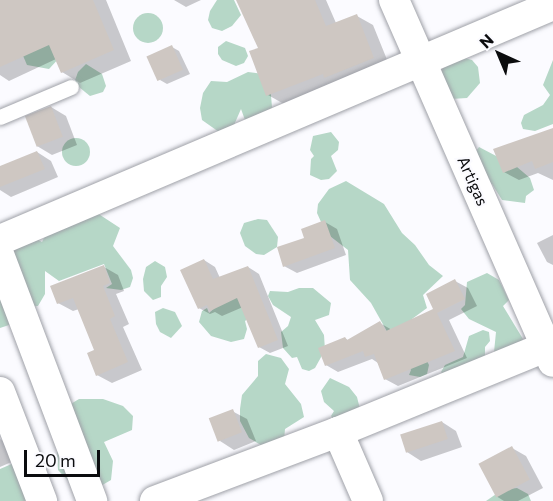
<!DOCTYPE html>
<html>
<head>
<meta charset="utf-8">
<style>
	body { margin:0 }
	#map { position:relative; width:553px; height:501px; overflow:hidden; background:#fbfbff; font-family:Commissioner,sans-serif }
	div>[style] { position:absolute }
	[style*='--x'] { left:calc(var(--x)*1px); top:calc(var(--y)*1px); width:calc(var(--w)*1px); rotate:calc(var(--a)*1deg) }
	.green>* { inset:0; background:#b6d7c7 }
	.round { border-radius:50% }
	.shadow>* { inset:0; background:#0003 }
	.building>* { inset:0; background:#cec7c2; transform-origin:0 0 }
	.roads { filter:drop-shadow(0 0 2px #9fa1a8) drop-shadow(0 0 2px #9fa1a8) }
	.service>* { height:15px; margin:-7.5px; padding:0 7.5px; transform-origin:7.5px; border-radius:7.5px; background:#fff }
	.minor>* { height:30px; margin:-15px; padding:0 15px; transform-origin:15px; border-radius:15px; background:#fff }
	span { translate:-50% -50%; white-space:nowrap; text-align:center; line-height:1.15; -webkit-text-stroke:4.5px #fbfbff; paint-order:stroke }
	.street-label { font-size:16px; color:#0b0c0e }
	.north { position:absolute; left:469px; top:24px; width:60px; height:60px; -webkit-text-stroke:4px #fbfbff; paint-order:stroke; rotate:316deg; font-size:16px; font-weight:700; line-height:24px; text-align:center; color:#0b0c0e }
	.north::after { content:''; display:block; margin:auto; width:21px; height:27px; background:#0b0c0e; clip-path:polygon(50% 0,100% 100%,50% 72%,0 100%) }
	.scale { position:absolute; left:24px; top:450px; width:76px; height:27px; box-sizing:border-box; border:3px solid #0b0c0e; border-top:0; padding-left:8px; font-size:18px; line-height:21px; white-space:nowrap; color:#0b0c0e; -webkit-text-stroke:4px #fbfbff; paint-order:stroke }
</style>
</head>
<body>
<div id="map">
	<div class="green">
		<div style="clip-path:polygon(217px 0,234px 0,241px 15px,232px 26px,222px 31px,212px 28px,208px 20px,210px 11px)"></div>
		<div class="round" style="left:133px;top:13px;width:30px;height:30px"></div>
		<div style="clip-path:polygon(29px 22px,61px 56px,49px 69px,27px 65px,12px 30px)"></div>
		<div style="clip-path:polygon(226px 41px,245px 48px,248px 56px,244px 63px,236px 66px,222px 60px,218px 54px,218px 47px)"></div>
		<div style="clip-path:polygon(465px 58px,472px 60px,478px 67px,480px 83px,467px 98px,451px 99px,439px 76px,445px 64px)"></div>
		<div style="clip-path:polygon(553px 60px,553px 124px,535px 131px,523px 129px,521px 123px,524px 115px,543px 105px,550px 95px,543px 85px)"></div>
		<div style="clip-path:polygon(86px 64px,102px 74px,106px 86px,103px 92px,90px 96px,74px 83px,78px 72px)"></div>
		<div style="clip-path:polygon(248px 72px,263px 74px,270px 84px,272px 107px,269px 121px,245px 120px,241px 109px,234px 125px,219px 132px,202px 120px,200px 108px,203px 93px,211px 81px,227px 82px)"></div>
		<div style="clip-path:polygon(331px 132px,339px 142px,338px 150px,331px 156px,337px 171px,329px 179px,321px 180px,310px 175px,311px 159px,314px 156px,310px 150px,313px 136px)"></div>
		<div class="round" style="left:62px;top:138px;width:28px;height:28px"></div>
		<div style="clip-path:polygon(479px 147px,517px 167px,530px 178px,534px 190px,526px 196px,525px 203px,502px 200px,492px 184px,483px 179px,476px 151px)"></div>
		<div style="clip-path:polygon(346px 181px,384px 204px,402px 233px,415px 245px,429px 265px,443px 276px,423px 295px,427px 308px,412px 319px,413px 333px,429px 365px,427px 374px,420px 377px,409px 375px,411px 370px,397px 337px,389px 335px,371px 303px,350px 280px,348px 250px,326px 233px,317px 213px,318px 204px,329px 189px)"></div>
		<div style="clip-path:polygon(94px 211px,120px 228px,113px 246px,131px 270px,133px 278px,130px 287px,121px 290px,106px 288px,112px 284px,104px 264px,59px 281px,45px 271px,45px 294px,38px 306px,27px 307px,9px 252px,35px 238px,42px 242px,46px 234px)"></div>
		<div style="clip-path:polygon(258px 219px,267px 220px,278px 237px,277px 247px,264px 255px,256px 254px,245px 246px,240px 233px,244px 223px)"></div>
		<div style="clip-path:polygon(155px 261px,165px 267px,167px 277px,161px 286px,161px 297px,153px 300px,144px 291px,143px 279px,146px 267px)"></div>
		<div style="clip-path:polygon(487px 273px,499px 280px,509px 300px,503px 306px,523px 339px,520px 350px,494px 352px,496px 332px,469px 319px,461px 309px,465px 305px,467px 282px)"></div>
		<div style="clip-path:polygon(0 288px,15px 323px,0 328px)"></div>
		<div style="clip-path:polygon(299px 288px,313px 288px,331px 303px,329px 315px,315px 320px,324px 335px,325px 350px,315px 368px,309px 371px,302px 369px,297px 357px,292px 358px,283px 348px,281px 332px,288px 326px,291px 317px,273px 305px,268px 296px,270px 291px,288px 292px)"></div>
		<div style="clip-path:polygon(233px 292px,254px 314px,245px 321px,247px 329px,244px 339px,231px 342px,211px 336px,199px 322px,202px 311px,207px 308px,209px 313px)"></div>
		<div style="clip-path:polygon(163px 308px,175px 312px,182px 326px,171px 338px,160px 332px,156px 324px,155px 312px)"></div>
		<div style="clip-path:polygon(483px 330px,489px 332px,490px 341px,485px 347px,485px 367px,447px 379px,441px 372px,445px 365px,463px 357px,469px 336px)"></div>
		<div style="clip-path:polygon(266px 354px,281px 358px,289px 369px,285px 384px,301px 404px,304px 417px,285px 429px,284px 441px,266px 448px,249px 438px,240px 421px,240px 409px,242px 395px,258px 376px,258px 361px)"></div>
		<div style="clip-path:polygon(330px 378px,349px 387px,357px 397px,360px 409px,334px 420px,331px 416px,334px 411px,324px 402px,321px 391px)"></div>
		<div style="clip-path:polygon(79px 399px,103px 399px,123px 406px,133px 416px,132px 430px,104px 442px,113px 461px,111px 480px,92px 491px,77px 490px,58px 470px,57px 453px,63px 439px,64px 408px)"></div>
		<div style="clip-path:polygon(14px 463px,32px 501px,0 501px,0 469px)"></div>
		<div style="clip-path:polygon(517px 488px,528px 494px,531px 501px,486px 501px,502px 490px)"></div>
	</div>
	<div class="shadow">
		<div style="clip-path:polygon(0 0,106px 0,131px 61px,80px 83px,62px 72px,56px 59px,9px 81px,0 75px)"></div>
		<div style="clip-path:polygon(174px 0,201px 0,186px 7px)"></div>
		<div style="clip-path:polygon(238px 0,326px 0,336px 23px,357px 16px,373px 25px,390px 67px,284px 104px,268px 95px,260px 49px)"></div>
		<div style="clip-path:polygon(172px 47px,179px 51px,190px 74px,167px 84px,160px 80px)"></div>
		<div style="clip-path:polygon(51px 107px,66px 116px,77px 145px,52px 155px,37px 146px)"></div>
		<div style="clip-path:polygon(553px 129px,553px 180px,538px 173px,519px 180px,504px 172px)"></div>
		<div style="clip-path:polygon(37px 152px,51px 161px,58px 177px,11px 197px,0 190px,0 167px)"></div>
		<div style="clip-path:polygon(325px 222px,337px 229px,346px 255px,297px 273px,284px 266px,306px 239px)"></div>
		<div style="clip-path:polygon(553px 235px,553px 265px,547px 262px,537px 243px)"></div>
		<div style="clip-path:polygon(204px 260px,215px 267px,220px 278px,248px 267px,259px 274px,288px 346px,270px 353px,259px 347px,243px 307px,222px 316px,215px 312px,210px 314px,199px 308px)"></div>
		<div style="clip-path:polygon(104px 267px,118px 275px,124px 291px,116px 294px,129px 324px,123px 327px,142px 370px,112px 383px,97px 375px,96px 351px,79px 309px,73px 311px,58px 303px)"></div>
		<div style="clip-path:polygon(455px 281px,468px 288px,477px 306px,449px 320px,467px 358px,398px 386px,385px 379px,378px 363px,372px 359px,338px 372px,326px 365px,345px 338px,349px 341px,380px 323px,392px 330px,435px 310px)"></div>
		<div style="clip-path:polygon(232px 411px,247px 419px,256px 441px,234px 450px,220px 441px)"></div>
		<div style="clip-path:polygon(442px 422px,456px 431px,462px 447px,421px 461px,407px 452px)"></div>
		<div style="clip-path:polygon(0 439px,9px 444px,16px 460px,0 467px)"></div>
		<div style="clip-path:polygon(512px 448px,526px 456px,543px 488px,518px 501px,504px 501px,496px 496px)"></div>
	</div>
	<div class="building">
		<div style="clip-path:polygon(0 0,93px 0,114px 50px,61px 73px,49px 45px,0 67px)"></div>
		<div style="clip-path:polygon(236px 0,315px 0,326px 26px,357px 14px,374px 58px,324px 78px,323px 74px,266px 96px,249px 51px,258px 48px)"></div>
		<div style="left:172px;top:45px;width:27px;height:28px;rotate:66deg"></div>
		<div style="left:51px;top:106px;width:33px;height:28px;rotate:69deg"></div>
		<div style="clip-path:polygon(553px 128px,553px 162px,535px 169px,532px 161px,503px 173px,493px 149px)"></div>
		<div style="clip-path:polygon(37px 151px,45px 169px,0 187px,0 166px)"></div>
		<div style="clip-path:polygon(325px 220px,335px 248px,283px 267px,277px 247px,304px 238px,301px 229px)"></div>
		<div style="clip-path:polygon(204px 259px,213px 279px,248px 266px,278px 340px,258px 348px,237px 298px,210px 311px,207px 305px,198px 309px,180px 270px)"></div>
		<div style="clip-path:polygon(104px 265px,110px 283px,103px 286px,115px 316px,110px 319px,128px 362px,96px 376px,87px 353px,94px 350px,73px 298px,57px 304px,50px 286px)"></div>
		<div style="clip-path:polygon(455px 279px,465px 299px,437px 313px,455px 351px,384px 380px,374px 354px,365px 357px,363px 351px,325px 366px,318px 348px,345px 337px,347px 340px,380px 321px,386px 331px,433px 309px,426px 294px)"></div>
		<div style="left:233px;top:409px;width:25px;height:26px;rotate:69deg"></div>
		<div style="left:442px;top:421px;width:19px;height:44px;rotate:72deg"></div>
		<div style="left:512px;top:446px;width:38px;height:38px;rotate:62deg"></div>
	</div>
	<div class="roads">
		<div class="service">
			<div style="--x:0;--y:117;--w:77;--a:-22.9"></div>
		</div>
		<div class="minor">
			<div style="--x:394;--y:0;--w:395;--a:66.3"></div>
			<div style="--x:0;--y:240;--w:601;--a:-23.02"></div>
			<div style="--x:0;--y:257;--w:261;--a:69.3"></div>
			<div style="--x:0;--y:392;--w:117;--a:68.9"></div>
			<div style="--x:338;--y:432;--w:75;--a:66.5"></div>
			<div style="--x:155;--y:501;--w:196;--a:-20.7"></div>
			<div style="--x:338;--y:432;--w:232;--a:-22.3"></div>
		</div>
	</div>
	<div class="street-label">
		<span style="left:473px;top:181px;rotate:66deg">Artigas</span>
	</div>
	<div class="north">N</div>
	<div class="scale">20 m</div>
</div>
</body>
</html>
